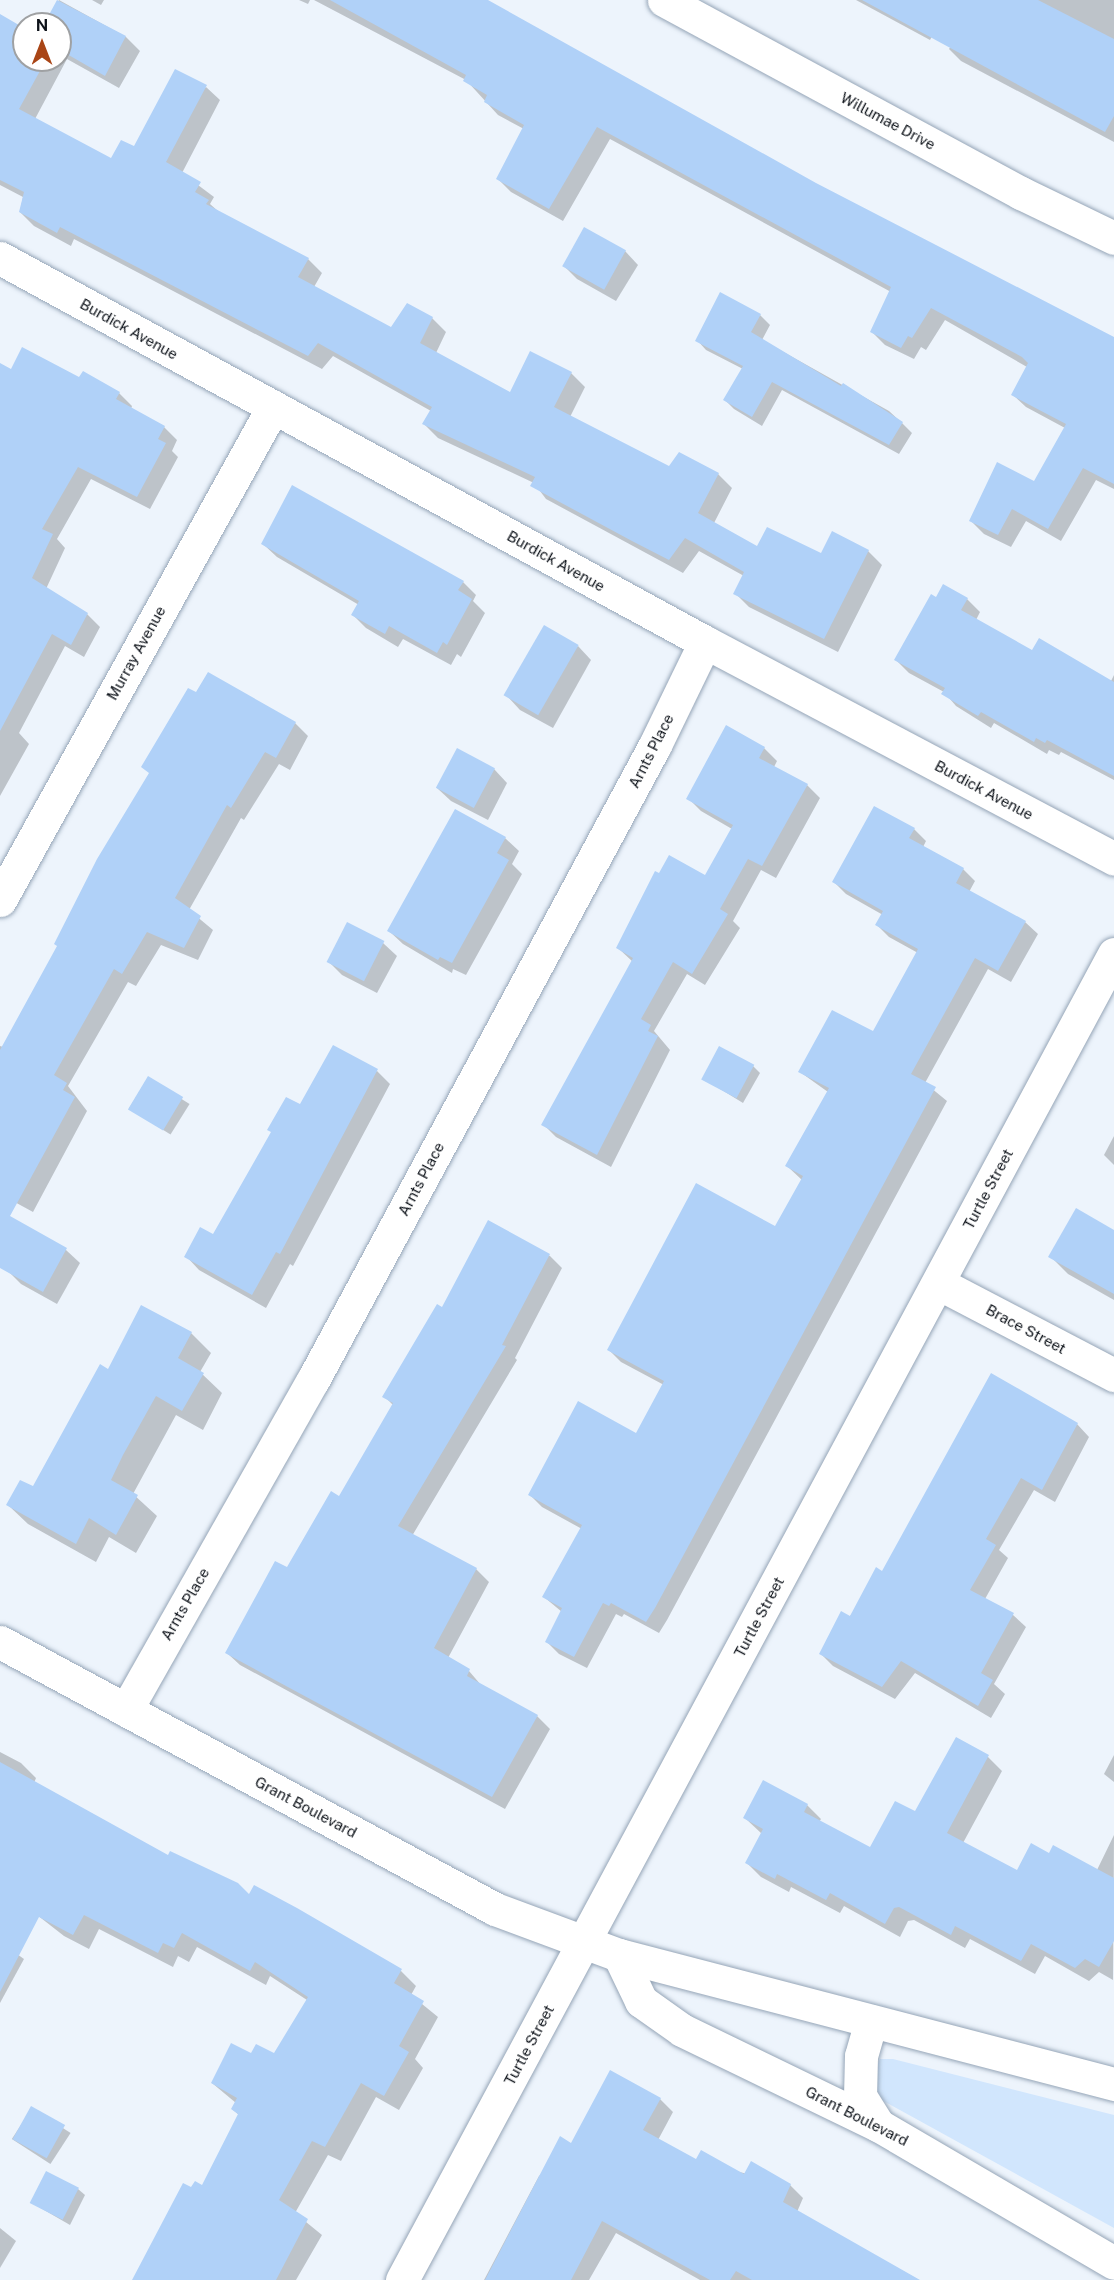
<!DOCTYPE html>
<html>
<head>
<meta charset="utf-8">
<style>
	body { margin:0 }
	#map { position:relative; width:1114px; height:2280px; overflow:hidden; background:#edf4fc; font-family:"Public Sans",sans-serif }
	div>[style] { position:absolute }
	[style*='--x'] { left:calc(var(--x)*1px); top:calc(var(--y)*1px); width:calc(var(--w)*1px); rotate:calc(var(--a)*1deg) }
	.green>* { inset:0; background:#d1e6fd }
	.shadow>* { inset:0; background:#0003; transform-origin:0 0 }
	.building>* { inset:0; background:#b0d1f8; transform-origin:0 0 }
	.roads { filter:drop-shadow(0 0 2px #95a5b7) drop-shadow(0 0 2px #95a5b7) }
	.minor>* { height:33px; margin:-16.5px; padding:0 16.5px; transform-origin:16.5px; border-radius:16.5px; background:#fff }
	.tertiary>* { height:33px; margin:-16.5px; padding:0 16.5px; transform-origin:16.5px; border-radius:16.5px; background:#fff }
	span { translate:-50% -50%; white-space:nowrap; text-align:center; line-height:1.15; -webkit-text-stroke:5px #fff; paint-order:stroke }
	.street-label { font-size:15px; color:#0e131a }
	.north { position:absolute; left:12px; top:12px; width:60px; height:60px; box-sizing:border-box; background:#fff; border:2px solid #9fa1a3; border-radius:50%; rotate:0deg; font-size:16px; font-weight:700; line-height:24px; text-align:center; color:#0e131a }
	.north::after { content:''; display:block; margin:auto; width:21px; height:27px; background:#a94516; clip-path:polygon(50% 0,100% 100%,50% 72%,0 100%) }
</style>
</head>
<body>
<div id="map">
	<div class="green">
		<div style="clip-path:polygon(880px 2059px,893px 2059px,1114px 2115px,1114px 2228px,878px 2098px,870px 2083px)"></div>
	</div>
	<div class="shadow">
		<div style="clip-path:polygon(59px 0,126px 37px,140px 51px,119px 88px,67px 59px,35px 119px,112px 160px,134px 148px,206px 87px,220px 100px,182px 173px,214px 197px,210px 204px,219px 212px,308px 259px,322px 273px,314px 287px,391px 329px,432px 318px,446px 332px,436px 353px,510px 394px,571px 373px,585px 387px,570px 417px,670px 468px,718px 474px,732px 488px,714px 523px,758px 548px,821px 555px,833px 533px,868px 551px,882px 565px,838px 652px,749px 607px,735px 593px,744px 576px,699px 551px,683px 573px,546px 499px,534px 483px,438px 438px,424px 424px,431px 411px,333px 356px,322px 369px,74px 239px,71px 246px,34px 226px,20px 212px,23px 197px,0 185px,0 16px,24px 29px,24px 60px,60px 60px,60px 24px,45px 24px)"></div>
		<div style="clip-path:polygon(92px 0,104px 0,101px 5px)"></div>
		<div style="clip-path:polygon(299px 0,310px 0,308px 4px)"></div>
		<div style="clip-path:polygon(314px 0,483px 0,815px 184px,1114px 341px,1114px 489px,1096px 480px,1061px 541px,1026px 521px,1011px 547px,984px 534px,971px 521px,1035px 483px,1065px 428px,1026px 407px,1013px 395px,1027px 367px,945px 320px,926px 350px,921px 347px,914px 359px,885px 345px,872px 332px,891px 292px,610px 139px,563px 221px,511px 192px,498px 179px,524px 129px,498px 115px,466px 80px)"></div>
		<div style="clip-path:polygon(856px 0,952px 0,930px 40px)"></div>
		<div style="clip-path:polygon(984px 0,1114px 0,1114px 142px,961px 61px,949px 49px)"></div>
		<div style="clip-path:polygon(625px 251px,638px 265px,616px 301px,577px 279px,564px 266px)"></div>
		<div style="clip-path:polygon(760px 315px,770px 325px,762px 340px,889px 411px,902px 423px,912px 433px,899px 454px,782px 390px,762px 426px,734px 409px,725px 400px,743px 369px,706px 350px,697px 340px)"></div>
		<div style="clip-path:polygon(12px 371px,80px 379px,119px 393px,132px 406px,131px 409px,164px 427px,177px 440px,172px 451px,178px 457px,150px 509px,91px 479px,57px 539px,65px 548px,46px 589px,87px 614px,100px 627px,84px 657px,65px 646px,19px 733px,29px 744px,0 796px,0 375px)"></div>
		<div style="clip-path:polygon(263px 544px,463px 582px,476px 595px,473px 601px,485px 613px,461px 657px,457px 654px,451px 665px,403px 639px,398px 647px,366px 628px,353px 615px,359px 605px,277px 557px)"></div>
		<div style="clip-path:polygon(936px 599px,967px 599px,980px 612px,976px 620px,1033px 652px,1111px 681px,1114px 675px,1114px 780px,1061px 752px,1059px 755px,1049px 750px,1047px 754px,994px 723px,991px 728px,956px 706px,944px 692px,909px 673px,896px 660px)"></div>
		<div style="clip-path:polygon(578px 646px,591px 660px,553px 728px,520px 710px,507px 696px)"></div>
		<div style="clip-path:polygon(295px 723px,308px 736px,290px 770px,279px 764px,244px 820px,241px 818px,189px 910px,213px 930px,198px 960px,161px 945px,136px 986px,128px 982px,68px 1086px,87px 1111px,33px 1212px,0 1194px,0 1046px,3px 1047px,59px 947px)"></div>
		<div style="clip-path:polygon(764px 748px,777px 761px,774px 767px,807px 785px,820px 798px,776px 878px,761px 870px,733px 921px,740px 928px,705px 985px,687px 974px,654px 1031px,670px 1050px,611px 1167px,556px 1137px,543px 1124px,633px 962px,618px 948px,706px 877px,732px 829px,701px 811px,688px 798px)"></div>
		<div style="clip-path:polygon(494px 769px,507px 783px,488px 820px,451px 801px,437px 788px)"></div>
		<div style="clip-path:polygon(914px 829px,926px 841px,923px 847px,963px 869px,975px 881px,969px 892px,1025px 922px,1038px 934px,1011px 982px,988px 969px,925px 1083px,947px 1101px,667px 1620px,659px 1633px,624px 1614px,622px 1617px,616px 1614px,587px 1668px,559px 1654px,547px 1642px,562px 1612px,544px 1597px,582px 1529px,542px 1507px,530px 1495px,636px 1435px,664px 1385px,621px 1362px,608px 1349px,776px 1228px,802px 1180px,787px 1166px,828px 1092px,800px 1072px,873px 1033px,918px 953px,889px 937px,877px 925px,883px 915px,846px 894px,834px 882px)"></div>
		<div style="clip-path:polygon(505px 838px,519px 851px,512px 864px,522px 874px,466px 975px,453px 969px,452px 973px,403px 944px,389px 931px)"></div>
		<div style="clip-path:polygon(348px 924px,383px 943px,397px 956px,377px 993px,342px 975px,328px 961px)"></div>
		<div style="clip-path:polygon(753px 1066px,760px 1073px,743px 1103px,704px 1079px)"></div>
		<div style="clip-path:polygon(377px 1071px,390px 1084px,293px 1266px,290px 1264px,266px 1308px,199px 1270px,186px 1256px,213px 1236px,272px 1133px,300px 1106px)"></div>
		<div style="left:148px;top:1078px;width:49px;height:36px;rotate:32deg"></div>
		<div style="clip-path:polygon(1114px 1136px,1114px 1165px,1104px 1155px)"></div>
		<div style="clip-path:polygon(489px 1222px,550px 1256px,562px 1268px,515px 1358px,517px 1360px,412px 1536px,476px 1569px,489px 1582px,448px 1658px,469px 1671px,481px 1685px,537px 1716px,550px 1729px,505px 1809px,240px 1665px,227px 1653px,340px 1498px,393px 1405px,384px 1396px,443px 1309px)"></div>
		<div style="clip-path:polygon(30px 1229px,66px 1250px,80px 1263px,57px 1304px,21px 1284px,7px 1270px)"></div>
		<div style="clip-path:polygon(1114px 1232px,1114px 1300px,1068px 1274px,1050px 1256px)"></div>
		<div style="clip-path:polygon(191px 1333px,211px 1353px,200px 1372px,222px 1393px,203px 1430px,176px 1415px,133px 1494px,157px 1516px,136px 1553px,109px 1537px,96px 1562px,28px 1524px,8px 1505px,33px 1488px,109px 1371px)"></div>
		<div style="clip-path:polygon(1077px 1424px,1089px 1437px,1055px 1502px,1034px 1490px,999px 1550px,1008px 1558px,985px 1599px,1013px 1615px,1026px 1627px,994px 1684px,1005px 1694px,991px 1718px,915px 1673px,895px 1699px,833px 1666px,821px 1654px,883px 1573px)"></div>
		<div style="clip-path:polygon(957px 1740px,988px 1757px,1002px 1771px,963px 1843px,1017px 1872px,1049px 1855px,1097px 1870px,1114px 1835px,1113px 1980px,1099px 1972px,1089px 1981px,1045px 1956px,1035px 1974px,970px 1939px,965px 1948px,914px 1920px,908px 1921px,900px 1937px,844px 1906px,840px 1913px,791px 1887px,789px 1892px,761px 1877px,747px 1863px,762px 1834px,745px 1818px,807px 1805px,821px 1819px,819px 1822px,870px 1849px,915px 1813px)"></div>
		<div style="clip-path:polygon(0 1752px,21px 1763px,36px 1778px,34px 1783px,169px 1857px,401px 1971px,416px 1986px,411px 1995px,438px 2017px,415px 2059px,423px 2068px,399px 2110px,376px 2097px,341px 2161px,328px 2155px,295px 2213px,322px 2235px,296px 2280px,138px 2280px,192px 2189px,202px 2187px,239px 2115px,232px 2109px,236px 2103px,212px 2083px,232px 2045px,251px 2055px,274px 2055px,307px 2000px,270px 1976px,266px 1985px,197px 1947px,189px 1962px,178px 1956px,173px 1967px,99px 1929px,89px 1949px,64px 1936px,0 1886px)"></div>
		<div style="clip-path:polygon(1114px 1755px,1114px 1782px,1104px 1774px)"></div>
		<div style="clip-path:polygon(0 1942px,24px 1959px,0 2003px)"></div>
		<div style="clip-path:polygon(660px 2099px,673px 2112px,658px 2140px,697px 2161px,790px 2185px,803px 2198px,797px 2212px,919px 2280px,700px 2280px,616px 2233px,589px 2280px,484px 2280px,539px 2176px,572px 2145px)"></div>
		<div style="left:32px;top:2108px;width:46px;height:37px;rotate:33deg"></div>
		<div style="clip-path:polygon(78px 2189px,85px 2195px,70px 2225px,32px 2203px)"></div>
		<div style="clip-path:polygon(0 2228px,16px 2241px,0 2268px)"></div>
	</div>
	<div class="building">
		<div style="clip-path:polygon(57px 0,126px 36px,105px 76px,60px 50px,60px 24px,44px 24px)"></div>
		<div style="clip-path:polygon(330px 0,488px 0,816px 183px,1114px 337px,1114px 484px,1083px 468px,1048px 529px,1012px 509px,998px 535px,969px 521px,997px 462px,1034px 481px,1066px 424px,1011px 395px,1028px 363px,1022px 357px,931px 308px,912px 338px,908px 336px,901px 348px,870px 332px,891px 287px,597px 127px,549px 209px,496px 179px,524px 125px,484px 102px,487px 95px,463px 81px,466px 75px)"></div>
		<div style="clip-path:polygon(862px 0,1038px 0,1114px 39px,1114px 116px,1105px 132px)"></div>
		<div style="clip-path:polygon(0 14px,24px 28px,24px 60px,46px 60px,19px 109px,111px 158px,121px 140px,134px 146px,175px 69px,207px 85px,166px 162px,201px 182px,195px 192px,209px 200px,206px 204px,309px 258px,298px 277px,391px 327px,407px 303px,433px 317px,420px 343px,510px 392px,530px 351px,572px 372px,554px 407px,669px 466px,679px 452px,719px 473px,698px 513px,757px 546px,767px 527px,821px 553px,832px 531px,869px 550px,824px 639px,733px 594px,744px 572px,685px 538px,669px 560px,632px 541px,530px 486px,535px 477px,422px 424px,432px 407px,318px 343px,308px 356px,60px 227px,57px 233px,19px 212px,24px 192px,0 180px)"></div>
		<div style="left:584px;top:227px;width:48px;height:45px;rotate:29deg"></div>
		<div style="clip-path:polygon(720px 292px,761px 314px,751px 332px,841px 386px,843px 383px,903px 422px,889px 445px,772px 382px,752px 417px,723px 400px,743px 366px,695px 341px)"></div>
		<div style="clip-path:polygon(22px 347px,79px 377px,83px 371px,120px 392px,116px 399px,165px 426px,158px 439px,166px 443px,137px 497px,78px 467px,42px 529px,53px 534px,32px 578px,88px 613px,71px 645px,52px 634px,0 731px,0 363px,11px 369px)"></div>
		<div style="clip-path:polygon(292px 485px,464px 581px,458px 590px,472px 599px,447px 645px,443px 642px,437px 653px,389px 626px,385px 634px,351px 615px,359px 601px,261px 544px)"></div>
		<div style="clip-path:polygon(943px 584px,968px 598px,961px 610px,1032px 650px,1039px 638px,1114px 682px,1114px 776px,1047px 740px,1045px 743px,1036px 738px,1034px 742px,981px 712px,978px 716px,941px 694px,945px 688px,894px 660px,931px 594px,936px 597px)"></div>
		<div style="left:544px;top:625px;width:40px;height:81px;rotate:30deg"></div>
		<div style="clip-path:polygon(208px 672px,296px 722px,276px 758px,265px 752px,231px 808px,227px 805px,175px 898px,201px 916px,184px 948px,147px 932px,122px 974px,114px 969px,54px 1075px,67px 1083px,63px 1090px,75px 1097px,10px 1216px,67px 1248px,43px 1292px,0 1268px,0 1050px,57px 946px,54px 944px,97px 859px,149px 773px,141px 767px,188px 688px,196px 692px)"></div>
		<div style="clip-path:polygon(726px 725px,765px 747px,759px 758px,808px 784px,762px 866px,748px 859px,720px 909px,728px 914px,692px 974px,673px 962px,641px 1019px,651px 1025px,648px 1031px,658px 1036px,597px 1155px,541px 1125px,633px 958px,616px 948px,655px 871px,659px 873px,669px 855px,705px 875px,733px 825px,686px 799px)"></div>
		<div style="left:457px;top:748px;width:43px;height:45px;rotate:28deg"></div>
		<div style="clip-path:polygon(874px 806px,915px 828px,909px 838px,964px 868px,956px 883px,1026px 921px,998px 971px,975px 958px,911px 1074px,936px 1087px,655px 1608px,646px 1622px,611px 1603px,609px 1606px,603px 1603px,574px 1657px,545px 1642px,562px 1608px,542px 1597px,582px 1525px,528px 1495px,578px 1401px,636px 1433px,664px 1381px,607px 1350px,696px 1183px,775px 1226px,803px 1176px,785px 1166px,829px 1088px,798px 1072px,832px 1010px,873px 1031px,918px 949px,875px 925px,883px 911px,832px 882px)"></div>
		<div style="clip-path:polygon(455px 809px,506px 837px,497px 853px,509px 860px,452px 963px,440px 957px,438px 960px,387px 931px)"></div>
		<div style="left:347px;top:922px;width:42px;height:45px;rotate:27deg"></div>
		<div style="clip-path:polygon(333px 1045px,378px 1069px,280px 1254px,276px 1252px,252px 1295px,184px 1257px,200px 1227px,213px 1234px,271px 1132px,267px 1130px,286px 1097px,300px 1104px)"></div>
		<div style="left:719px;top:1046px;width:40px;height:38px;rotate:28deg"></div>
		<div style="left:148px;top:1076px;width:41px;height:39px;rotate:31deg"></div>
		<div style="clip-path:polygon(1076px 1208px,1114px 1230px,1114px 1294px,1048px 1257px)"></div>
		<div style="clip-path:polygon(488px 1220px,550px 1254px,502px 1345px,506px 1346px,398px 1526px,477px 1568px,434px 1648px,470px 1669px,467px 1676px,538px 1715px,492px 1797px,225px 1653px,275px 1561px,287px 1567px,331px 1491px,339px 1496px,393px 1403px,382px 1397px,437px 1304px,442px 1307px)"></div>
		<div style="clip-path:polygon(141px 1305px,192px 1332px,178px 1358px,204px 1373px,182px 1411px,156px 1396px,123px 1455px,111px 1480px,138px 1495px,116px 1535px,89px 1518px,76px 1544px,6px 1505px,20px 1480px,33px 1486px,100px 1364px,108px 1369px)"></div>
		<div style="clip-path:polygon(991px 1373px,1078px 1423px,1042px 1490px,1021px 1478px,986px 1539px,996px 1545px,970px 1590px,1014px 1613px,981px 1673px,993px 1680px,978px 1706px,901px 1661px,882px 1687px,819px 1654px,841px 1611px,850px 1616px,876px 1567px,882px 1571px)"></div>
		<div style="clip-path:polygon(956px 1737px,989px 1755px,947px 1833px,1017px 1870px,1031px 1843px,1049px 1853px,1053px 1845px,1114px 1878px,1114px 1941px,1099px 1967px,1085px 1959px,1075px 1968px,1031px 1944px,1021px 1961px,955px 1926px,951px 1935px,899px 1907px,894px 1908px,885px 1924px,830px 1893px,826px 1900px,777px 1874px,775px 1879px,745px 1863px,763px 1829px,743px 1818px,763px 1780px,808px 1804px,804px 1812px,870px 1847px,895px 1801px,915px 1811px)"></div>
		<div style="clip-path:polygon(0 1762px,168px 1855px,170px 1851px,238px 1883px,249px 1894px,254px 1885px,297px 1908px,402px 1969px,394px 1983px,424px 2001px,399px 2046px,409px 2052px,384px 2096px,361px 2083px,325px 2147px,312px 2141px,279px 2200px,308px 2219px,276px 2280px,132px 2280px,183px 2183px,191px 2187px,195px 2181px,202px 2185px,238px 2114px,231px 2109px,237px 2098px,211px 2083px,231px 2043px,251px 2053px,256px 2044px,274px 2053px,308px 1997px,255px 1962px,250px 1971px,182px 1933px,174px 1948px,163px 1943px,158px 1953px,84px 1915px,73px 1935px,39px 1917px,0 1992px)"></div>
		<div style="clip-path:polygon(610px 2070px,661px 2098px,643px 2130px,696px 2159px,701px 2150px,744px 2174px,751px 2161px,791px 2184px,783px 2202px,920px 2280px,752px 2280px,736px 2271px,730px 2280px,710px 2280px,602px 2221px,571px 2280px,485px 2280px,560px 2136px,571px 2143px)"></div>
		<div style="left:31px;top:2106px;width:39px;height:38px;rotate:29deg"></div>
		<div style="left:46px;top:2171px;width:37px;height:36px;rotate:27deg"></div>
	</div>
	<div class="roads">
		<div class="minor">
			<div style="--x:664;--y:0;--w:406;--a:28.4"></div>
			<div style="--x:1021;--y:193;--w:103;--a:25.8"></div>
			<div style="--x:0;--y:258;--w:803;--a:28.58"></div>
			<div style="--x:705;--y:642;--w:463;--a:27.9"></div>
			<div style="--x:0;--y:900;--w:564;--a:-61.02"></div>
			<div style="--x:938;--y:1283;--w:199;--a:27.6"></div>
			<div style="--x:126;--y:1710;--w:379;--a:-60.5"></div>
			<div style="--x:313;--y:1380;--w:721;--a:-61.69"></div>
			<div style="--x:655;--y:745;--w:114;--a:-64.1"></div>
			<div style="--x:619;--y:1955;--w:51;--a:64.4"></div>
			<div style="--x:641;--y:2001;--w:50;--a:35.3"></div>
			<div style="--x:682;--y:2030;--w:218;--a:25.9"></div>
			<div style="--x:878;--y:2125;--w:273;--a:30.3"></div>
			<div style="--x:402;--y:2280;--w:1505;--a:-61.77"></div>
		</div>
		<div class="tertiary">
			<div style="--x:0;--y:1642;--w:562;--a:28.34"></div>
			<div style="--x:495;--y:1909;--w:132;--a:20.4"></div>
			<div style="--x:619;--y:1955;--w:512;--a:14.61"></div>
			<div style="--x:871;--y:2021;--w:36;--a:106"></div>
			<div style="--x:861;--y:2056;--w:40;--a:91.4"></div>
			<div style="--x:860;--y:2096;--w:34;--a:58"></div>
		</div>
	</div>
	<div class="street-label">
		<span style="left:888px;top:121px;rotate:28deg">Willumae Drive</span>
		<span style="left:129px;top:329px;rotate:29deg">Burdick Avenue</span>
		<span style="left:556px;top:561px;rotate:29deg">Burdick Avenue</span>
		<span style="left:136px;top:653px;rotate:-61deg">Murray Avenue</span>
		<span style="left:651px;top:751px;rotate:-63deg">Arnts Place</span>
		<span style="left:984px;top:790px;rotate:28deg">Burdick Avenue</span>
		<span style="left:421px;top:1179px;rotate:-62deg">Arnts Place</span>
		<span style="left:988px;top:1189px;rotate:-62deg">Turtle Street</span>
		<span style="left:1026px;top:1329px;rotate:28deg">Brace Street</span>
		<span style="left:185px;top:1604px;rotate:-60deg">Arnts Place</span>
		<span style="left:759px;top:1617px;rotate:-62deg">Turtle Street</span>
		<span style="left:306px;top:1807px;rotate:28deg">Grant Boulevard</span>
		<span style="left:529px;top:2045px;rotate:-62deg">Turtle Street</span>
		<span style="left:857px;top:2116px;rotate:27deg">Grant Boulevard</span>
	</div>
	<div class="north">N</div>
</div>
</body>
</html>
